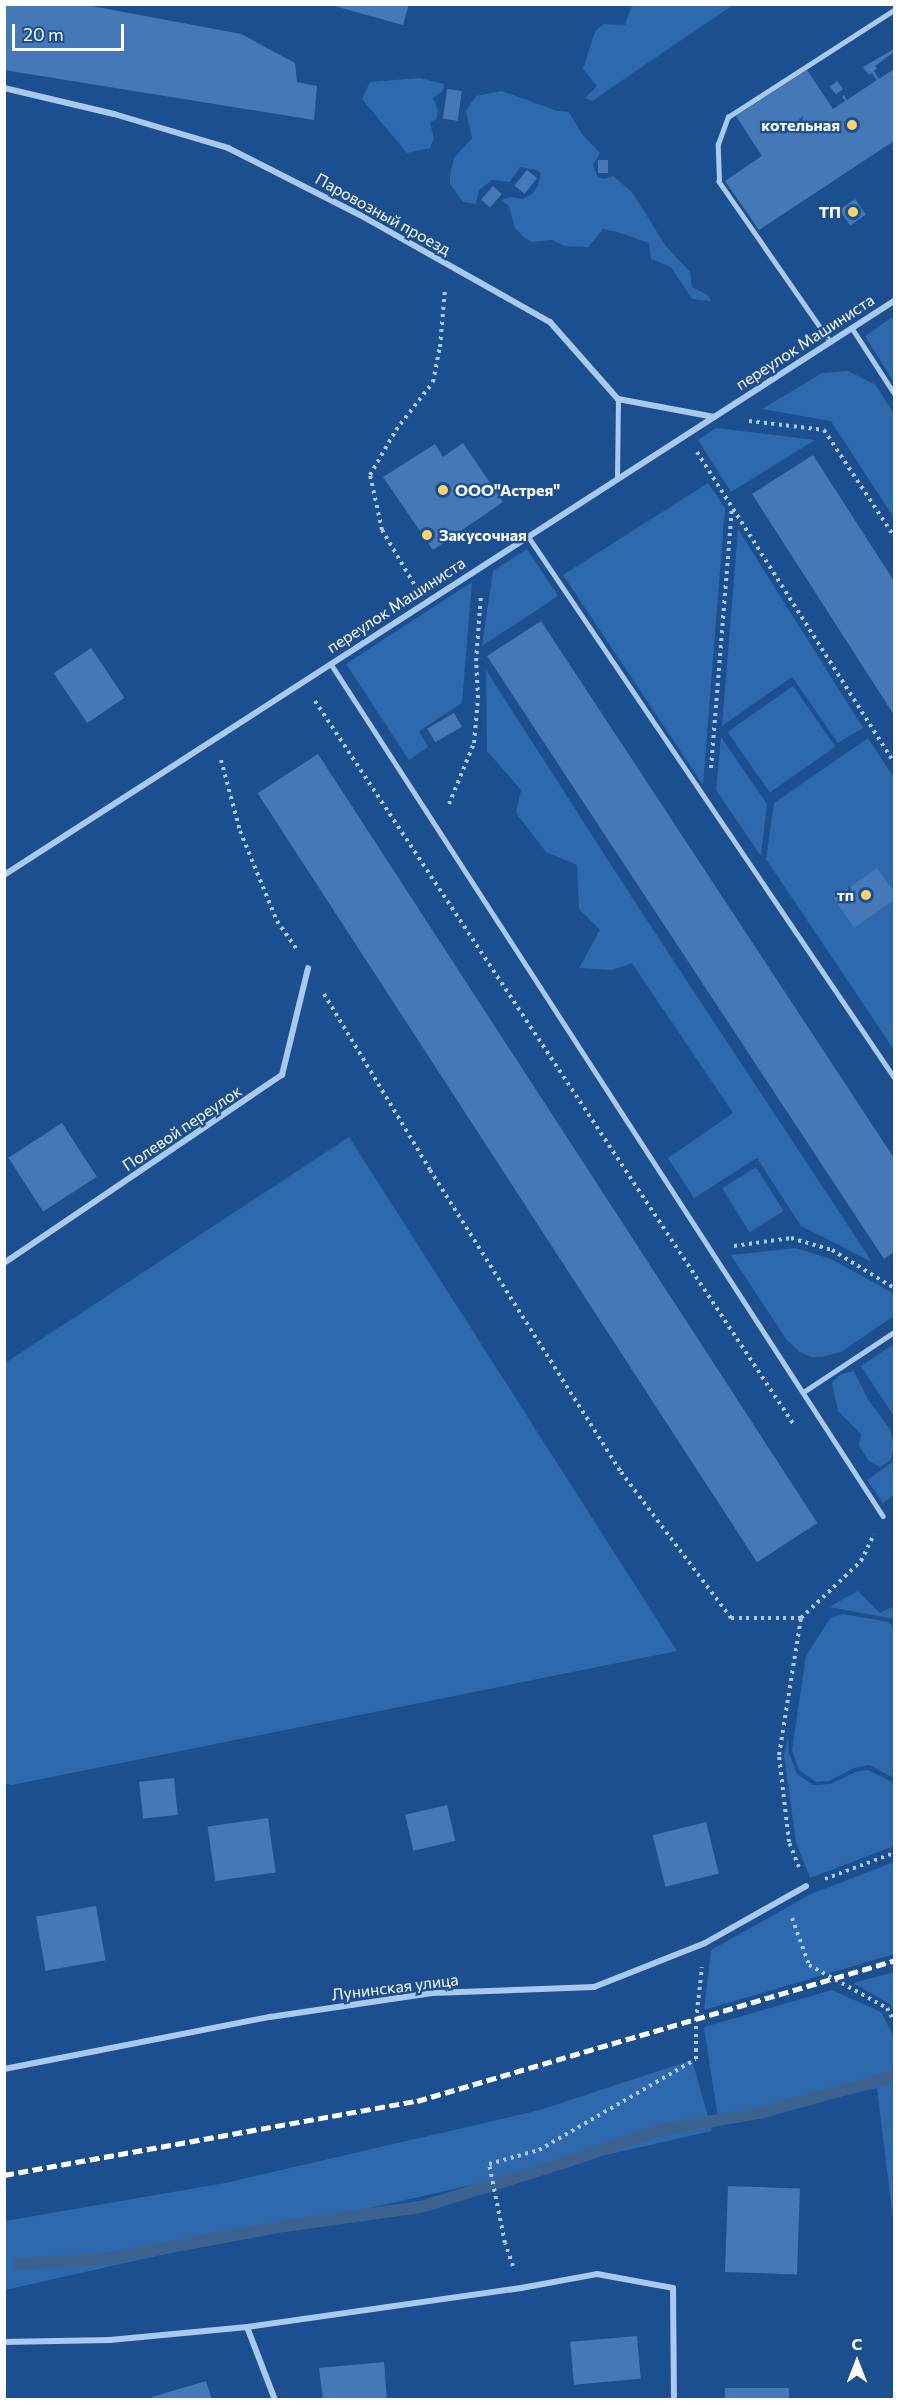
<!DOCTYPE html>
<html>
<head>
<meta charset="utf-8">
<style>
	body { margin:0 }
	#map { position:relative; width:899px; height:2404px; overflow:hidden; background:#1b4f8f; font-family:Commissioner,sans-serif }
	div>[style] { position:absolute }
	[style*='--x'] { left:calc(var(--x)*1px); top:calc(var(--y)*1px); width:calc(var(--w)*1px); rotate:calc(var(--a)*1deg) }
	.green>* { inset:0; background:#2e69ad; transform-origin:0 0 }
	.stream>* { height:12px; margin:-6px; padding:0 6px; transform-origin:6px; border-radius:6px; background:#3c6290 }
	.building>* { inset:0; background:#4478b7; transform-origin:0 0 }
	.path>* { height:4px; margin-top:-2px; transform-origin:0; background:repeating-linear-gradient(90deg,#a9c9ee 0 3px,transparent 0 7.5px) }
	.service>* { height:4.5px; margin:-2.25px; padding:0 2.25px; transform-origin:2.25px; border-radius:2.25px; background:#a9c9ee }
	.minor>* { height:6px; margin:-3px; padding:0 3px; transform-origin:3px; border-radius:3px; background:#a9c9ee }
	.rail>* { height:4.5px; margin-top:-2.25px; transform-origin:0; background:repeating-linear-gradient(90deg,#fff 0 10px,transparent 0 14.5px) }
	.dots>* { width:16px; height:16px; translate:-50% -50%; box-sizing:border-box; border:3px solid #1b4f8f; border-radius:50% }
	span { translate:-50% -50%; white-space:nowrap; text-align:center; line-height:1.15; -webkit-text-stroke:4.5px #1b4f8f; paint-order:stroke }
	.poi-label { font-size:16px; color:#fff; font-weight:700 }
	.right { translate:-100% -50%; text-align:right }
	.left { translate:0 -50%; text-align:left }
	.street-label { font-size:16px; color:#fff }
	.frame { position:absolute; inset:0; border:6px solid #fff; pointer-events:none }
	.north { position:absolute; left:827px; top:2332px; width:60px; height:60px; -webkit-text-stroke:4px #1b4f8f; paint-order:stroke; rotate:0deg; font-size:16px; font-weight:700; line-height:24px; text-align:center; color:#fff }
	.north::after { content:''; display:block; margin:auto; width:21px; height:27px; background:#fff; clip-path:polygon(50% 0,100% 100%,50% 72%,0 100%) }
	.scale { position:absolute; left:12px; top:24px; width:112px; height:27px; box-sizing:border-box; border:3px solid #fff; border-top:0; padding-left:8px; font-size:18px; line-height:21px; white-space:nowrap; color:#fff; -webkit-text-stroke:4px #1b4f8f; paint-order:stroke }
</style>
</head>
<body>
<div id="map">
	<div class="green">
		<div style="clip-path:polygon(632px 4px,733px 5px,605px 92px,593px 101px,589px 100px,585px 98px,597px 86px,583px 69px,595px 31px,604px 24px,625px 25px)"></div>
		<div style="clip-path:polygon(420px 78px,444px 84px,443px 91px,433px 98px,438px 111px,436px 119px,430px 123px,434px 138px,430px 148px,407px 153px,362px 99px,370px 82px)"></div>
		<div style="clip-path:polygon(502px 91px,557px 111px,569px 112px,582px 134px,600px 153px,593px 165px,597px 176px,603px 179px,613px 176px,632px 192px,665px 245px,690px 272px,692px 287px,709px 296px,711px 301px,692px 299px,671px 267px,651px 259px,649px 243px,617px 232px,603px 229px,588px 247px,565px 246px,552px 240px,531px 242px,525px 238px,515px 228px,509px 206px,501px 200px,511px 197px,522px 199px,532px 194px,538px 186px,541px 173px,537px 170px,520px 167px,510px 182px,492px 180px,479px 190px,476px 204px,463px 202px,450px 184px,450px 174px,454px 158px,472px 138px,466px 111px,476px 96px)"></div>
		<div style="clip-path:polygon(894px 316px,894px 382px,865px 336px)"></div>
		<div style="clip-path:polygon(848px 371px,876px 385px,894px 414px,894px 518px,831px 421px,762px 409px,822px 373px)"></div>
		<div style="clip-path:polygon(716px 428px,815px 440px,731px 492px,698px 440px)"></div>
		<div style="clip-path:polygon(708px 483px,725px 508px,703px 785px,563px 575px)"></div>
		<div style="clip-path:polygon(738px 529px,863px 728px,838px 743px,792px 677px,722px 726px)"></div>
		<div style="clip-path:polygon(527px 549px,558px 596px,482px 646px,493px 571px)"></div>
		<div style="clip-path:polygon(472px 582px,462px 703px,419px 731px,428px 747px,409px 760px,346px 664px)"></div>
		<div style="clip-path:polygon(486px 670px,631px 896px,872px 1262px,801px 1226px,757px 1158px,694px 1198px,668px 1158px,733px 1113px,632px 963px,612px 970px,579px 968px,600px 930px,579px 909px,577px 865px,546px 852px,516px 813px,521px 790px,487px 751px)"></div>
		<div style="left:793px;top:686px;width:74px;height:80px;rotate:55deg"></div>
		<div style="clip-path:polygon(721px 737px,767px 804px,761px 856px,716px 790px)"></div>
		<div style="clip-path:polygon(868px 738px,894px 778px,894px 1050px,766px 859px,774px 803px)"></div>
		<div style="clip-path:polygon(349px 1137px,677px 1651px,12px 1785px,5px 1783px,5px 1363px)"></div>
		<div style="left:756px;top:1167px;width:52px;height:40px;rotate:58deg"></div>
		<div style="clip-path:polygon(796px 1248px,831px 1259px,891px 1292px,894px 1296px,894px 1316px,841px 1352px,822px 1357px,811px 1357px,800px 1352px,786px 1339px,731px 1255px)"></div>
		<div style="clip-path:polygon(894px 1344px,894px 1416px,861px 1366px)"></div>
		<div style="clip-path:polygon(854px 1371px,869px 1401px,890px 1429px,894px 1445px,891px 1460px,880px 1467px,869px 1461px,859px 1446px,861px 1434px,838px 1411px,832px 1383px,841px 1374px)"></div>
		<div style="clip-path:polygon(894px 1461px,894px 1495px,883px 1503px,867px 1480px)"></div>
		<div style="clip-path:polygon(858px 1591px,880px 1613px,894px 1606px,894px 1619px,829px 1607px)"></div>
		<div style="clip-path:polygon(843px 1614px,889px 1622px,894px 1629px,894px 1778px,869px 1765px,854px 1768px,829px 1781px,816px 1782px,799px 1770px,792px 1750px,806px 1656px,831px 1617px)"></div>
		<div style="clip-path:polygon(788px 1738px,789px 1753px,797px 1774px,813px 1785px,831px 1784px,855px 1772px,868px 1770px,894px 1783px,894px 1846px,810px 1878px,796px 1842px,784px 1755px)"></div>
		<div style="clip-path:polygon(894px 1862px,894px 1954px,704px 2010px,711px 1950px,811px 1894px)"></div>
		<div style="clip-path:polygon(894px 1972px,894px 2012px,890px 2004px,853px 1983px)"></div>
		<div style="clip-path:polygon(832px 1990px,881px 2012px,894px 2037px,894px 2228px,877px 2088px,719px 2125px,704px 2027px)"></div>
		<div style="clip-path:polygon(692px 2060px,712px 2131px,5px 2290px,5px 2221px,225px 2183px,540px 2110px)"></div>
	</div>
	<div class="stream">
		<div style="--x:20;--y:2264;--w:91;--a:-3.8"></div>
		<div style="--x:111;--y:2258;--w:176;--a:-10.5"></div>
		<div style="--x:284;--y:2226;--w:138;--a:-7.9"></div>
		<div style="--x:421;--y:2207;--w:145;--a:-17.2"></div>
		<div style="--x:560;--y:2164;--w:102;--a:-19"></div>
		<div style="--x:656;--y:2131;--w:105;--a:-9.9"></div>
		<div style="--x:759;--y:2113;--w:140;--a:-15.3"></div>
	</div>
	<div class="building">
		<div style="clip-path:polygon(4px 4px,81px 4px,241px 34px,295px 63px,297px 82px,317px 86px,314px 120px,4px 70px)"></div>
		<div style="clip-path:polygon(327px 4px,409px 4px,403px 25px)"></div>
		<div style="clip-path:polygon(894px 49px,894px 52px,875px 66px,877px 69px,874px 71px,879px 79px,894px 69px,894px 141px,759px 230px,725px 181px,762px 156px,736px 116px,807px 70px,833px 109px,845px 101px,842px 97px,844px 95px,847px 100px,877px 80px,872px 73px,869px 75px,863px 67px)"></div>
		<div style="left:837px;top:81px;width:10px;height:9px;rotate:53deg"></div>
		<div style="left:447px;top:89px;width:15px;height:30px;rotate:8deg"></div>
		<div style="left:598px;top:160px;width:10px;height:13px"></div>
		<div style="left:527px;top:170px;width:13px;height:20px;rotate:39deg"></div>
		<div style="left:493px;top:186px;width:12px;height:18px;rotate:42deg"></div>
		<div style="left:855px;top:199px;width:19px;height:19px;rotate:55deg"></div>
		<div style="clip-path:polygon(463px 443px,503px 502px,433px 550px,383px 477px,435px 444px,443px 457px)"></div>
		<div style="clip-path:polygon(813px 455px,894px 581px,894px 715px,752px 494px)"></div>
		<div style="clip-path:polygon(541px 621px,894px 1158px,894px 1252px,884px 1259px,487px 656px)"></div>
		<div style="left:91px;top:648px;width:60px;height:45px;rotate:56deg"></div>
		<div style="left:454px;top:713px;width:16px;height:31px;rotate:60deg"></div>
		<div style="left:318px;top:754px;width:917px;height:72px;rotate:57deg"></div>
		<div style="clip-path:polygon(877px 868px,894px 892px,894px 900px,854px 928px,834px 898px)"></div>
		<div style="left:62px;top:1123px;width:64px;height:64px;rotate:57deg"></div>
		<div style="left:174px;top:1778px;width:37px;height:35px;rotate:84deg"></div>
		<div style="left:447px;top:1805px;width:37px;height:43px;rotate:77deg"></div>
		<div style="left:268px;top:1818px;width:55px;height:61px;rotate:82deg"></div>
		<div style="left:706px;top:1822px;width:53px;height:55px;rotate:76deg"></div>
		<div style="left:96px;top:1906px;width:55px;height:61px;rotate:80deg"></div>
		<div style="left:728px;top:2186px;width:72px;height:86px;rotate:2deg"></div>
		<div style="left:637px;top:2336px;width:43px;height:67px;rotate:85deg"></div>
		<div style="clip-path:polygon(384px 2362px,387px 2400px,323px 2400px,319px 2368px)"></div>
		<div style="clip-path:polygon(206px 2381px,212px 2400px,153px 2400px,152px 2397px)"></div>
		<div style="left:725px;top:2388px;width:64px;height:12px"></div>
	</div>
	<div class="path">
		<div style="--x:749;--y:421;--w:76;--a:6.8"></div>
		<div style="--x:824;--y:430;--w:127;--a:56.6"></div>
		<div style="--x:697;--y:452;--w:368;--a:57.6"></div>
		<div style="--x:414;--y:584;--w:63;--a:-120.7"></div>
		<div style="--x:382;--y:530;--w:56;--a:-102.3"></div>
		<div style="--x:370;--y:475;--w:52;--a:-60"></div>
		<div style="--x:396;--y:430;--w:61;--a:-52.4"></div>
		<div style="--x:433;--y:382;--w:36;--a:-79"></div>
		<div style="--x:440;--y:347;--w:58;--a:-85.1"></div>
		<div style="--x:315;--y:701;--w:868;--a:56.51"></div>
		<div style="--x:221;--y:760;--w:73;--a:75"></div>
		<div style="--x:240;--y:831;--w:97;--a:67.7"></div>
		<div style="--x:277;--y:921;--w:35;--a:55"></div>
		<div style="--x:711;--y:768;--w:262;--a:-85.4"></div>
		<div style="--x:449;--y:804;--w:66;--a:-67.7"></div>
		<div style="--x:474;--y:743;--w:45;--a:-84.9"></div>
		<div style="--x:478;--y:698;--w:37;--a:-93"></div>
		<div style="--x:476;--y:661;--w:66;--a:-85.7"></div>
		<div style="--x:324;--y:994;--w:205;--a:58.9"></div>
		<div style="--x:430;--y:1170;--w:357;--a:57.7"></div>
		<div style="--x:621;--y:1472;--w:183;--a:53"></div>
		<div style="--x:731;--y:1618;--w:70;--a:0"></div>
		<div style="--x:801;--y:1618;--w:83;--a:-43.5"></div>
		<div style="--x:861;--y:1561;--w:30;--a:-64"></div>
		<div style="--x:734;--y:1246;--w:58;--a:-8"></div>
		<div style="--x:791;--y:1238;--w:43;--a:16.3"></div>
		<div style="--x:832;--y:1250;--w:73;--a:31.5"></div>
		<div style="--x:799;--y:1867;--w:27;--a:-112"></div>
		<div style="--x:789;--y:1842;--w:88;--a:-96.6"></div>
		<div style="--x:779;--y:1755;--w:139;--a:-80.9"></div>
		<div style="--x:825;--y:1879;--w:74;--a:-20.6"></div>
		<div style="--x:792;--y:1918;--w:50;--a:70.1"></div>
		<div style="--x:809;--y:1965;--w:89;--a:28.9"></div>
		<div style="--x:887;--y:2008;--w:15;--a:62"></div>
		<div style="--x:513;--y:2266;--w:24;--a:-109"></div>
		<div style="--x:505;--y:2243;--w:81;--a:-101.4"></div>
		<div style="--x:489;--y:2164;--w:52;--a:-15.6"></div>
		<div style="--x:539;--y:2150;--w:181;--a:-30.1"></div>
		<div style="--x:696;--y:2059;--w:39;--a:-90"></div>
		<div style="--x:696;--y:2020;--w:53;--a:-83.5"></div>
	</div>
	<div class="service">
		<div style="--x:852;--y:328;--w:77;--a:57.1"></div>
		<div style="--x:830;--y:342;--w:195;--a:-124.8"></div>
		<div style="--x:719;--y:182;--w:38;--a:-92"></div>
		<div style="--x:718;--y:144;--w:29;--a:-70"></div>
		<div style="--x:728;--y:117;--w:197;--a:-32.8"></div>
		<div style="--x:617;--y:479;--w:80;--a:-89.3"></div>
		<div style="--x:528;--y:536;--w:653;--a:55.92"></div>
		<div style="--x:331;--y:664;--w:1015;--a:57.06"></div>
		<div style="--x:805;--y:1391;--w:107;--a:-33.5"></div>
	</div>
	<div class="minor">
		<div style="--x:4;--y:88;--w:113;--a:13.3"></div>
		<div style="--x:114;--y:114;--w:119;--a:16.6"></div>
		<div style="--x:228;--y:148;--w:148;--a:26.9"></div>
		<div style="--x:360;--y:215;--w:218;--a:29.4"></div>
		<div style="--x:550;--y:322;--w:103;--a:48.6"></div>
		<div style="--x:618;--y:399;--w:98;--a:10.6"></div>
		<div style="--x:4;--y:875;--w:1059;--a:-32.82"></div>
		<div style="--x:4;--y:1263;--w:336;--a:-34.1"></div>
		<div style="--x:282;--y:1075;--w:110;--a:-76.3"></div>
		<div style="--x:4;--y:2069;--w:271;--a:-11.1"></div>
		<div style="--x:270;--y:2017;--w:164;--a:-8.4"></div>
		<div style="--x:432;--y:1993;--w:162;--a:-2.1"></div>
		<div style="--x:594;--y:1987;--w:119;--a:-21.6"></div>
		<div style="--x:705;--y:1943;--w:116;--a:-29.4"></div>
		<div style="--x:247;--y:2327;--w:78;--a:69"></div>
		<div style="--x:4;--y:2342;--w:106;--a:-1.1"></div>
		<div style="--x:110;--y:2340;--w:138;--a:-5.4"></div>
		<div style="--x:247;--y:2327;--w:277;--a:-8.1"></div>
		<div style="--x:521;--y:2288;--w:77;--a:-10.4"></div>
		<div style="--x:597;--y:2274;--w:77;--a:10.4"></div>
		<div style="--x:673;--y:2288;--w:112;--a:89.5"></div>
	</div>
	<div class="rail">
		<div style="--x:4;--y:2175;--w:420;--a:-10.2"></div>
		<div style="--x:417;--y:2101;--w:497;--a:-16.4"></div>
	</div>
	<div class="dots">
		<div style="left:852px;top:125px;background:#ffd166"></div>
		<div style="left:853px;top:212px;background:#ffd166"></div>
		<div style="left:443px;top:490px;background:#ffd166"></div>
		<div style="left:427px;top:535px;background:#ffd166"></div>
		<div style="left:866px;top:895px;background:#ffd166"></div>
	</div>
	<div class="poi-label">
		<span class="right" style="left:840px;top:125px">котельная</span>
		<span class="right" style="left:841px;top:212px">ТП</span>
		<span class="left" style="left:455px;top:490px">ООО"Астрея"</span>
		<span class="left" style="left:439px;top:535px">Закусочная</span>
		<span class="right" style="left:854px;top:895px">тп</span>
	</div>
	<div class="street-label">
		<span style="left:383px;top:214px;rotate:29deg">Паровозный проезд</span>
		<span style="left:805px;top:342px;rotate:-33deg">переулок Машиниста</span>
		<span style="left:396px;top:605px;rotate:-33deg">переулок Машиниста</span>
		<span style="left:182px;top:1128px;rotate:-34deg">Полевой переулок</span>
		<span style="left:395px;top:1987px;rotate:-7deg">Лунинская улица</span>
	</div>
	<div class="frame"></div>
	<div class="north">С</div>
	<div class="scale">20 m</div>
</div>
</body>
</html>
